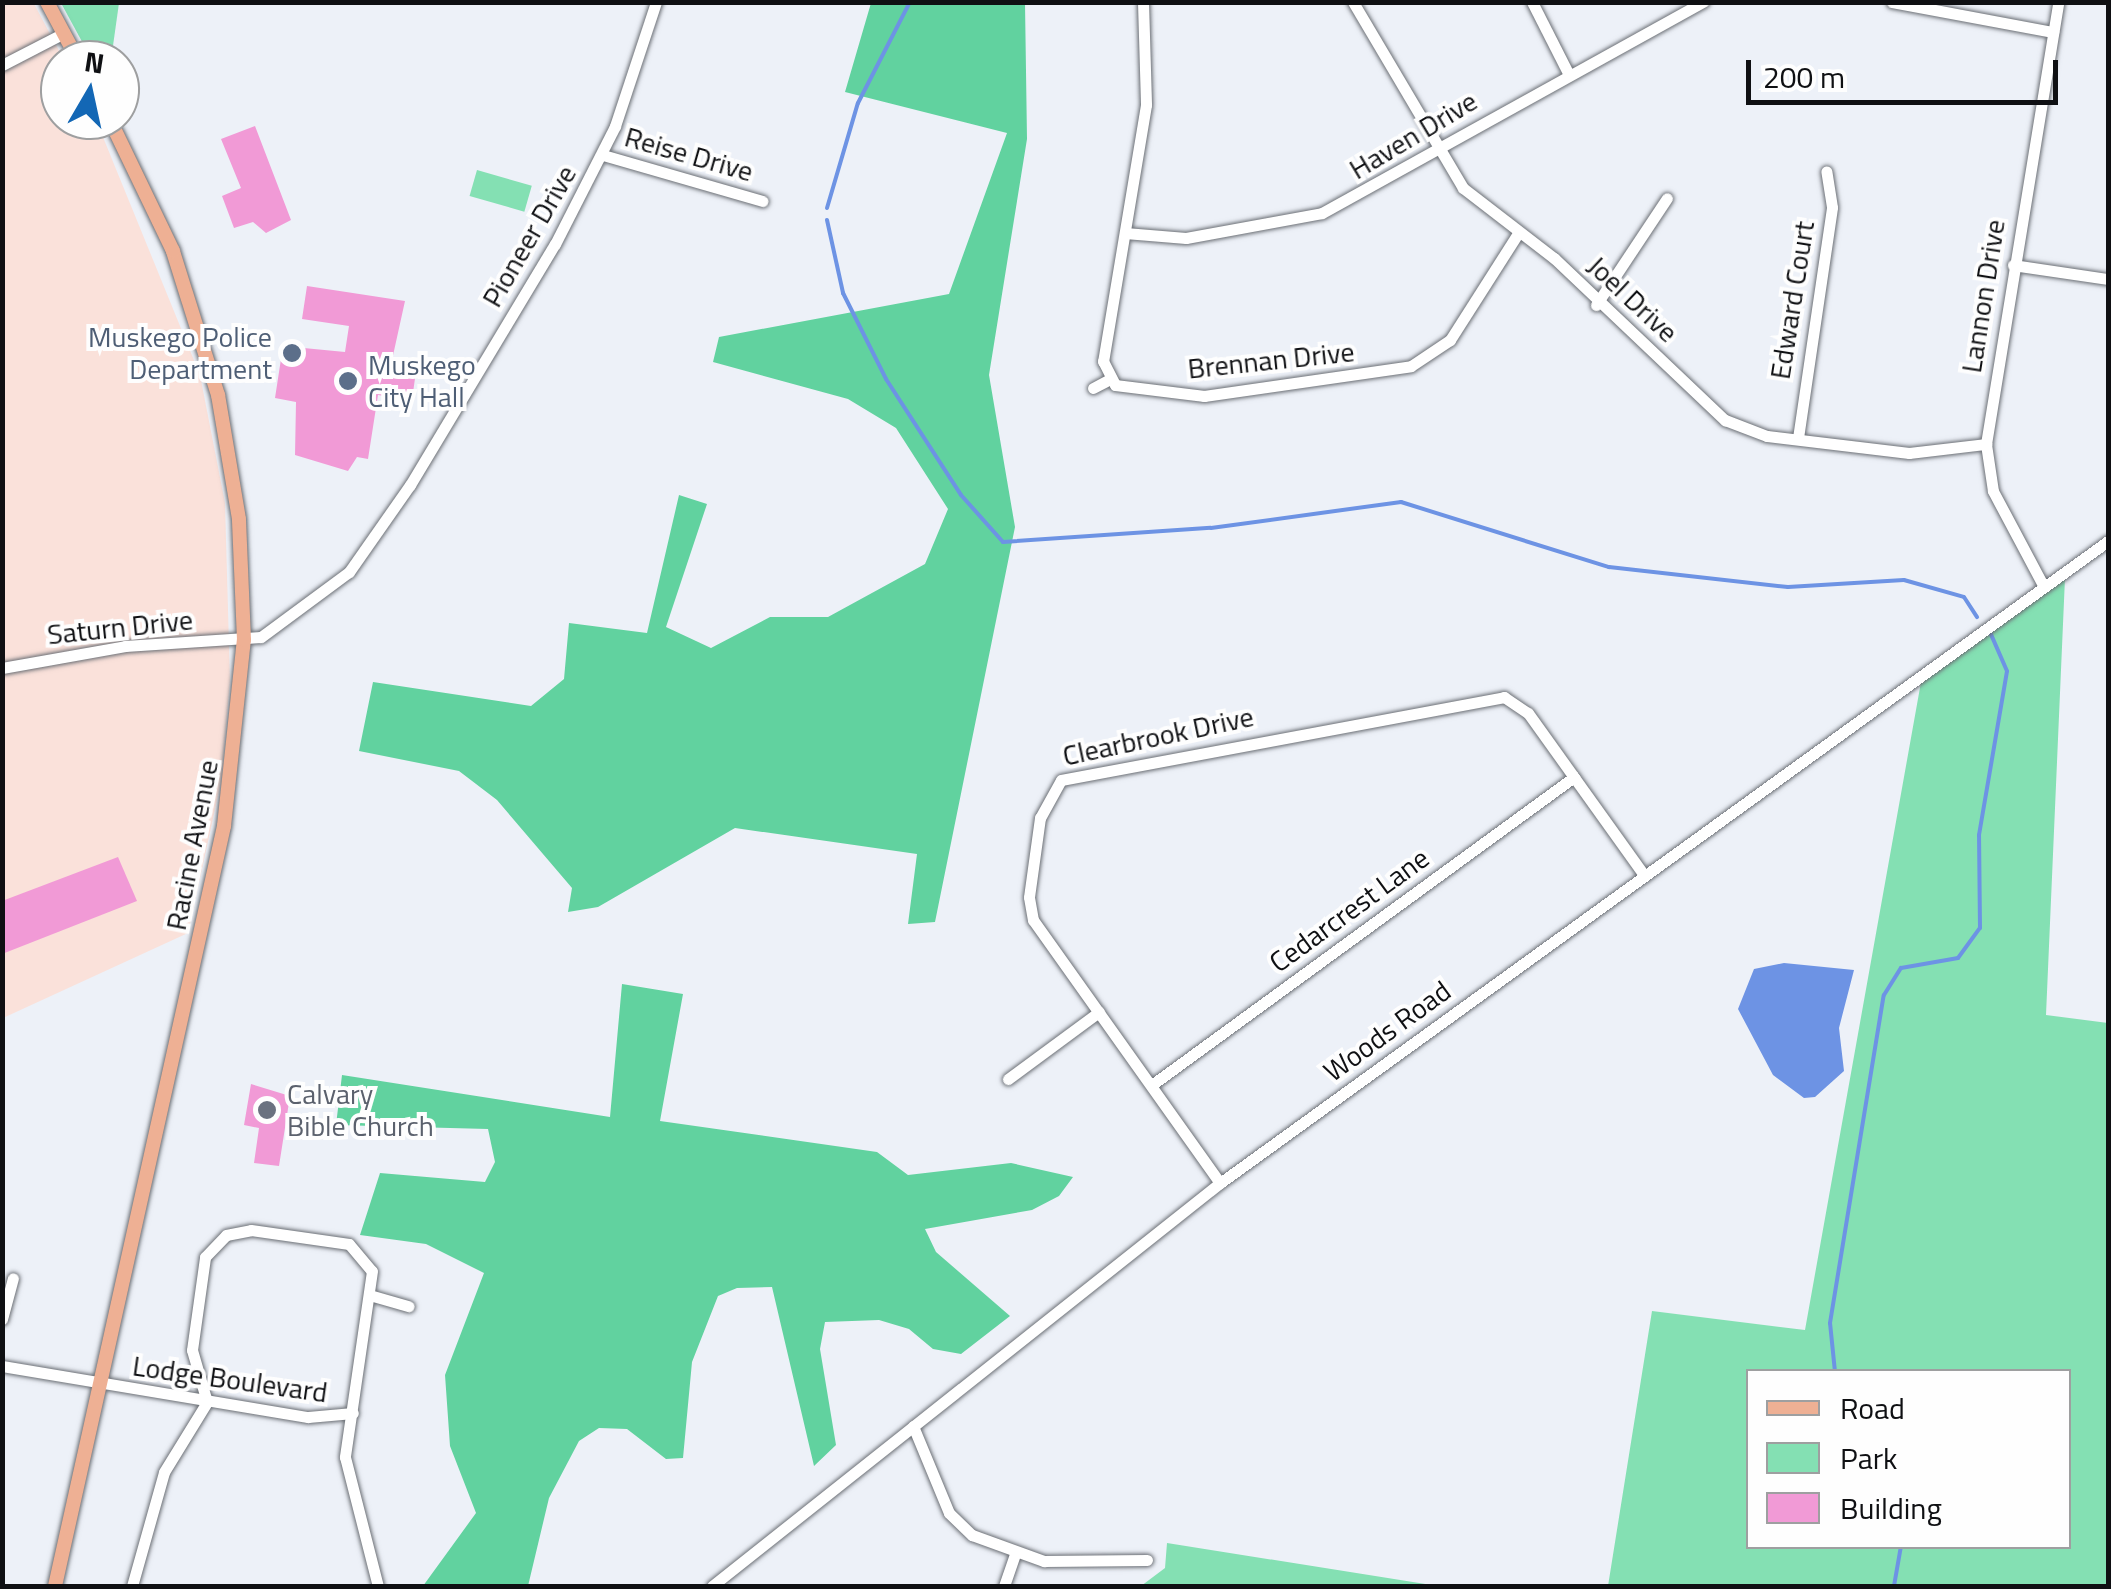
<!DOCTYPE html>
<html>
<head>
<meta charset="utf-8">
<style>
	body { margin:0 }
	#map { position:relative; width:2111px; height:1589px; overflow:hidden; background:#edf1f8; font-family:"Titillium Web",sans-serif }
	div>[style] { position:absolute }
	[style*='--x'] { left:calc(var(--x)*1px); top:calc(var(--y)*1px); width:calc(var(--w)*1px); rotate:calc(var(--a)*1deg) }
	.industrial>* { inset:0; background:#fae1da }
	.green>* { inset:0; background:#84e0b3; transform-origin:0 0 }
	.forest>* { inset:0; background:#61d29f }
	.water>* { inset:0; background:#6d93e4 }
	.stream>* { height:4px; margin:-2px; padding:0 2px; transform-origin:2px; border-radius:2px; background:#6d93e4 }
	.building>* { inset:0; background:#f19ad6 }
	.roads { filter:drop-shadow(0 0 2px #6b6f75) drop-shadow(0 0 2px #6b6f75) }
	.minor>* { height:11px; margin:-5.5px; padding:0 5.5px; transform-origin:5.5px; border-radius:5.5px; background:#fff }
	.major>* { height:14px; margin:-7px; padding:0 7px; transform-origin:7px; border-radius:7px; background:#eeb094 }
	.dots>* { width:28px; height:28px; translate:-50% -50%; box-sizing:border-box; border:5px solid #fefefe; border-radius:50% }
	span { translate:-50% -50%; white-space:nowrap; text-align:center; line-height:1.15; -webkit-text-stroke:8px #fefefe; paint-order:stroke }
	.street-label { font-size:28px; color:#0f1013 }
	.service-label { font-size:28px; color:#4e5e75 }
	.right { translate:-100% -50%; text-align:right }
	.left { translate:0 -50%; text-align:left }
	.worship-label { font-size:28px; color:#5b616d }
	.frame { position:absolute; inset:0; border:5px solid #0f1013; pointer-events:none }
	.legend { position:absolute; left:1746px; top:1369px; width:325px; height:180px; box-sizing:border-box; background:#fefefe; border:2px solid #9e9fa0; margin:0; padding:12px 18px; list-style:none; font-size:30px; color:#0f1013 }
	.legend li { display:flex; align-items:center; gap:20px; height:50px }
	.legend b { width:50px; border:2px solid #9e9fa0 }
	.north { position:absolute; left:40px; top:40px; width:100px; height:100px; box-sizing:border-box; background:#fefefe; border:2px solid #9e9fa0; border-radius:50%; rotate:9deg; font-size:28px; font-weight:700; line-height:40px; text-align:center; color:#0f1013 }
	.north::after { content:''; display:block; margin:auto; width:35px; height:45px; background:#1367b5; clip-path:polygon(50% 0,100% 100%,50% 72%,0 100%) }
	.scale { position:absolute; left:1746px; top:60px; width:312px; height:45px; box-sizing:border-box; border:5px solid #0f1013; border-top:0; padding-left:12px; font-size:30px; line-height:35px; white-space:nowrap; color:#0f1013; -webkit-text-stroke:8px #fefefe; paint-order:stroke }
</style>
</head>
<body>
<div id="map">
	<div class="industrial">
		<div style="clip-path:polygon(33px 2px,64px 60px,60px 120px,96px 120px,200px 375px,225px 503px,230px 681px,221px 782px,188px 933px,3px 1018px,2px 3px)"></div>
	</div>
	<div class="green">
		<div style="clip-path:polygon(61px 3px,119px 3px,111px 60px,92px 60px)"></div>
		<div style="left:477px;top:170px;width:57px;height:27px;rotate:16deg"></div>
		<div style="clip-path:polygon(evenodd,2065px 578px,2046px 1015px,2108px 1023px,2108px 1586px,1608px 1586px,1652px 1311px,1805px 1330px,1921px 682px,2065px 578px,1748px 1372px,2068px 1372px,2068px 1546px,1748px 1546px,1748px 1372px)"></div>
		<div style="clip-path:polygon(1167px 1543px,1438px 1586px,1141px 1586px,1165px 1568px)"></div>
	</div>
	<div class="forest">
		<div style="clip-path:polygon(871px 3px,1025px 3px,1027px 139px,989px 375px,1015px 527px,935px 922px,908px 924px,917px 854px,735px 828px,598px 907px,568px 912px,572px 888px,497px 800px,459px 771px,359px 751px,373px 682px,531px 706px,564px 679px,569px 623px,647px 633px,679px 495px,707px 504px,666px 627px,711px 648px,770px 617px,828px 617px,925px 564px,948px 509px,896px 428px,848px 399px,713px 362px,719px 337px,949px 294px,1007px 133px,845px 92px)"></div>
		<div style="clip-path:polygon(622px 984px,683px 994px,660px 1121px,877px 1152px,908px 1175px,1011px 1163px,1073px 1177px,1059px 1196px,1032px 1210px,925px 1229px,936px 1252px,1010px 1316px,961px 1354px,933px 1349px,909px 1329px,879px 1320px,825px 1322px,820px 1349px,836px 1445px,814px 1466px,772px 1287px,737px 1288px,718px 1296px,692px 1362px,683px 1458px,666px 1459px,627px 1429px,599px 1428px,579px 1441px,549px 1498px,528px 1586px,423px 1586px,476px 1513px,450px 1446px,445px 1375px,484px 1273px,426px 1244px,360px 1235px,380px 1173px,485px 1182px,495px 1162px,488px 1129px,336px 1125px,342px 1075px,610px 1117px)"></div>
	</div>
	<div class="water">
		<div style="clip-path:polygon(1784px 963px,1854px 970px,1839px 1028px,1844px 1071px,1815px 1097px,1804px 1098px,1773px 1075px,1738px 1009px,1754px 969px)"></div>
	</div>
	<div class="stream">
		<div style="--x:827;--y:208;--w:109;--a:-73.6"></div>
		<div style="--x:858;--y:103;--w:114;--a:-62.8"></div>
		<div style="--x:827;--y:220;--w:75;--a:77.6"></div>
		<div style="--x:843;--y:293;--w:96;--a:63.4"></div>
		<div style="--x:886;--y:379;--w:138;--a:57.1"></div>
		<div style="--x:961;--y:495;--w:63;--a:48.2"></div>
		<div style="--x:1003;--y:542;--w:208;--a:-3.9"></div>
		<div style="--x:1211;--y:528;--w:192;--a:-7.8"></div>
		<div style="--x:1401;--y:502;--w:218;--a:17.4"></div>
		<div style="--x:1609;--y:567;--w:180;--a:6.4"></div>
		<div style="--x:1788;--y:587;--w:116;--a:-3.5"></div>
		<div style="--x:1904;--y:580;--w:62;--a:15.8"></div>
		<div style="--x:1964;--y:597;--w:24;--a:57"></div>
		<div style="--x:1835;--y:1372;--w:49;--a:-95.8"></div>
		<div style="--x:1830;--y:1323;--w:332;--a:-80.7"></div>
		<div style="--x:1884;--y:995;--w:32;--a:-58"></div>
		<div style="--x:1901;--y:968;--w:58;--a:-10"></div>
		<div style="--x:1958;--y:958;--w:37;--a:-54"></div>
		<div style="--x:1980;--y:928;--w:93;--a:-90.6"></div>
		<div style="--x:1979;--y:835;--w:166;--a:-80.3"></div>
		<div style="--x:2007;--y:671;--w:43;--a:-113.6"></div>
		<div style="--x:1894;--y:1586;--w:41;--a:-80.1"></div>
	</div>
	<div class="building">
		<div style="clip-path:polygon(255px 126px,291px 220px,266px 233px,253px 222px,234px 228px,222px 196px,241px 188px,221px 139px)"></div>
		<div style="clip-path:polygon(307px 286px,405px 301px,392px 360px,417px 364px,412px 400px,378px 395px,368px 459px,357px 457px,348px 471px,295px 455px,296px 402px,275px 398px,283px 346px,345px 352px,349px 326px,302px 319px)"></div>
		<div style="clip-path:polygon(118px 857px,137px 901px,2px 954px,2px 901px)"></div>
		<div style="clip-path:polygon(251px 1084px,290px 1096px,279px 1166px,254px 1163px,259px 1128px,244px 1125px)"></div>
	</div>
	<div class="roads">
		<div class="minor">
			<div style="--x:1143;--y:2;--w:103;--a:88.3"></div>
			<div style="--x:1146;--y:105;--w:260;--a:99.5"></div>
			<div style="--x:1103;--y:361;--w:27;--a:63"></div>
			<div style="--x:1115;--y:385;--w:90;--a:7"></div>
			<div style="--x:1204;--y:396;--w:209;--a:-8.2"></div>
			<div style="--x:1411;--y:366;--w:47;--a:-33.7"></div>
			<div style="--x:1450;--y:340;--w:125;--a:-57.5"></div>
			<div style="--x:1353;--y:2;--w:216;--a:59.4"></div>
			<div style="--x:1463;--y:188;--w:115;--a:37.6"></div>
			<div style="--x:1554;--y:258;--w:236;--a:43.5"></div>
			<div style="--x:1725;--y:420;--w:45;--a:20.9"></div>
			<div style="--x:1767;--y:436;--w:143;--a:6.8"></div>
			<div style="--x:1909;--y:453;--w:78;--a:-6.7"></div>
			<div style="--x:1532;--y:2;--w:77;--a:63.1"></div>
			<div style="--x:1892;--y:2;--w:164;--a:10.6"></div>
			<div style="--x:2;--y:65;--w:70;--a:-27.3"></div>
			<div style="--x:603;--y:155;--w:166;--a:16.1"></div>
			<div style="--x:1125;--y:233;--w:61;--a:4.7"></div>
			<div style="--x:1186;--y:238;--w:138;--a:-10.4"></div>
			<div style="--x:1322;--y:213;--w:436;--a:-29"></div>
			<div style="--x:2013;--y:265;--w:96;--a:8.4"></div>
			<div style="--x:1596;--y:305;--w:128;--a:-56.4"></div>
			<div style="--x:1093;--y:388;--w:17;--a:-28"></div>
			<div style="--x:1798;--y:438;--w:233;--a:-81.6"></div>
			<div style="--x:1832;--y:207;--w:36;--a:-99"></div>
			<div style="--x:2044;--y:587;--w:109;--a:-118"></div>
			<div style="--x:1993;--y:491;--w:48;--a:-98.5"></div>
			<div style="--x:1986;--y:444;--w:448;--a:-80.7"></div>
			<div style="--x:2;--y:668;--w:125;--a:-10.1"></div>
			<div style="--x:125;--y:646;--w:136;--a:-3.8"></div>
			<div style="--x:261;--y:637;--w:109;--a:-36.5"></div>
			<div style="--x:349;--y:572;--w:106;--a:-55"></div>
			<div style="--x:410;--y:485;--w:281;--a:-59"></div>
			<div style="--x:555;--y:244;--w:132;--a:-63"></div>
			<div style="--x:615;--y:126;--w:131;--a:-71.7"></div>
			<div style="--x:1008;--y:1079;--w:113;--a:-36.4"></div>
			<div style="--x:1153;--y:1084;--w:521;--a:-36.1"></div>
			<div style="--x:1220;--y:1183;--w:323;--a:-125.4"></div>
			<div style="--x:1033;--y:920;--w:23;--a:-100"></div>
			<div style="--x:1029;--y:897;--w:80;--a:-82.1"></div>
			<div style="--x:1040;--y:818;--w:43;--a:-61.1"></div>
			<div style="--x:1061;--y:780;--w:451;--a:-10.6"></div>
			<div style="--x:1504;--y:697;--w:29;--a:34"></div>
			<div style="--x:1528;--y:713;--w:199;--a:54.4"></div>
			<div style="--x:373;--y:1296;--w:37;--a:16"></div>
			<div style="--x:2;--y:1319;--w:42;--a:-75"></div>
			<div style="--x:2;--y:1366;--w:310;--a:9.5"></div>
			<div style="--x:308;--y:1417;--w:45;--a:-5.1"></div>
			<div style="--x:913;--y:1426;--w:94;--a:67.5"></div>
			<div style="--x:949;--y:1513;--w:32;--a:44"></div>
			<div style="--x:972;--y:1535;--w:77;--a:19.9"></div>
			<div style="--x:1044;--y:1561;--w:103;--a:-0.6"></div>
			<div style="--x:132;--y:1586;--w:118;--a:-74.3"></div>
			<div style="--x:164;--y:1472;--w:82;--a:-58.4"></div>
			<div style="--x:207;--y:1402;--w:54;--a:-106.1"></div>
			<div style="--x:192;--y:1350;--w:94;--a:-82"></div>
			<div style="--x:205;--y:1257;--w:30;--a:-46"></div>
			<div style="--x:226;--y:1235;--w:25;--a:-11"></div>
			<div style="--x:251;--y:1230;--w:99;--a:8.1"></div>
			<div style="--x:349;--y:1244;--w:35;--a:50"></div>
			<div style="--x:372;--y:1271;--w:188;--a:98.3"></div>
			<div style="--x:345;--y:1457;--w:133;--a:75.7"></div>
			<div style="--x:712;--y:1586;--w:648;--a:-38.43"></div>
			<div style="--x:1220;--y:1183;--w:1096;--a:-35.87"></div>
			<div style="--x:1004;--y:1586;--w:36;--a:-71"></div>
		</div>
		<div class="major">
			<div style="--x:47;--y:2;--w:66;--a:61.9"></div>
			<div style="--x:55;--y:1586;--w:779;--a:-77.46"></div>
			<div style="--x:224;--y:826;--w:187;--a:-83.9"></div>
			<div style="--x:244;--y:640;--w:121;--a:-92.4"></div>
			<div style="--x:239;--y:519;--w:126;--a:-99.6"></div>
			<div style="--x:218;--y:395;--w:151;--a:-107.4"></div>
			<div style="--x:173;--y:251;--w:145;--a:-115.7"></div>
		</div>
	</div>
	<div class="dots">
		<div style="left:292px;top:353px;background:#5c6f8a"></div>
		<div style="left:348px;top:381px;background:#5c6f8a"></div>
		<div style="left:267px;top:1110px;background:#6b7280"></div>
	</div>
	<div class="street-label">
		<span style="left:1413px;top:135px;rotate:-31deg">Haven Drive</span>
		<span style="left:689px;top:154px;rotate:16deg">Reise Drive</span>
		<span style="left:529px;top:236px;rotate:-60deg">Pioneer Drive</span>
		<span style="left:1983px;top:296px;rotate:-81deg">Lannon Drive</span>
		<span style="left:1633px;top:299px;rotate:43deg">Joel Drive</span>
		<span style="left:1792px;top:300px;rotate:-81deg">Edward Court</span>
		<span style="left:1271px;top:360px;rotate:-6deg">Brennan Drive</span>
		<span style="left:120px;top:627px;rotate:-6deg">Saturn Drive</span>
		<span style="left:1158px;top:736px;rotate:-12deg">Clearbrook Drive</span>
		<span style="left:192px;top:845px;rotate:-79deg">Racine Avenue</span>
		<span style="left:1349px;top:910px;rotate:-36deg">Cedarcrest Lane</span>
		<span style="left:1387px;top:1031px;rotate:-36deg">Woods Road</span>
		<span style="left:230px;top:1379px;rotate:8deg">Lodge Boulevard</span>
	</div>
	<div class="service-label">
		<span class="right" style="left:272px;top:353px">Muskego Police<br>Department</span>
		<span class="left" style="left:368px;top:381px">Muskego<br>City Hall</span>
	</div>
	<div class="worship-label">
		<span class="left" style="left:287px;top:1110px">Calvary<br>Bible Church</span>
	</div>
	<div class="frame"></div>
	<ul class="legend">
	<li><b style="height:12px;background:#eeb094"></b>Road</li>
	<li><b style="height:28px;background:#84e0b3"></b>Park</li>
	<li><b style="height:28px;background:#f19ad6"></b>Building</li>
	</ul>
	<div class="north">N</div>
	<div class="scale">200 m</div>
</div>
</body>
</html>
